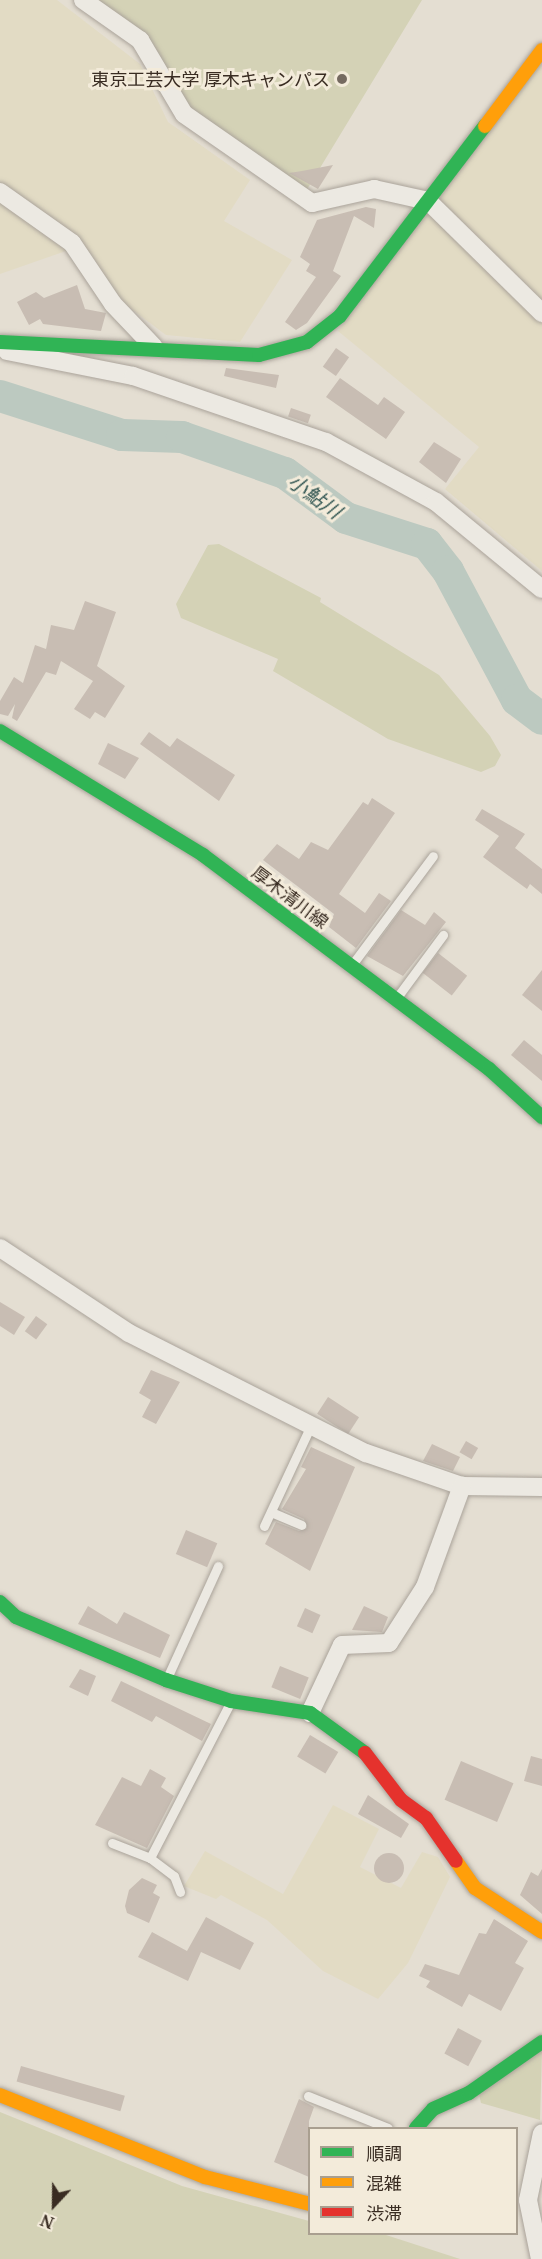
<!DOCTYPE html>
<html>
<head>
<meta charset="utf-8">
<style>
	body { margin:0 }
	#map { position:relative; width:542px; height:2259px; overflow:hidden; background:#e4ded2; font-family:"Noto Serif","Noto Sans JP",serif }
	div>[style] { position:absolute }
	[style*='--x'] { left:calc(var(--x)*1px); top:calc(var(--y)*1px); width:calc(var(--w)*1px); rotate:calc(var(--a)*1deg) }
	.farmland>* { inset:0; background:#e2dbc4 }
	.green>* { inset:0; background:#d4d2b6 }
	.river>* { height:32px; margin:-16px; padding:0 16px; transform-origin:16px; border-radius:16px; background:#bcc9c0 }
	.building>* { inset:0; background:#c8bdb3; transform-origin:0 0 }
	.round { border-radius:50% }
	.roads { filter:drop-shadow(0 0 2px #aaa39a) drop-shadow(0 0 2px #aaa39a) }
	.lane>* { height:9px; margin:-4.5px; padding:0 4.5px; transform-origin:4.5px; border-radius:4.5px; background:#ece9e2 }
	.street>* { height:18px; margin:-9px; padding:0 9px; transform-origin:9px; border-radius:9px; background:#ece9e2 }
	.fast>* { height:14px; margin:-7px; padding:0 7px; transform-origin:7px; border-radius:7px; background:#30b455 }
	.slow>* { height:14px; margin:-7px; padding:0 7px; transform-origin:7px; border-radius:7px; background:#ff9f0a }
	.jam>* { height:14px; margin:-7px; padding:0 7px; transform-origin:7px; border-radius:7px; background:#e5322d }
	.dots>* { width:16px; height:16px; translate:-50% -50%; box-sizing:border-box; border:3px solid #f3ebda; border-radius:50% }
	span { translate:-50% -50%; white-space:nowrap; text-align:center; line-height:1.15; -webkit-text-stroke:6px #f3ebda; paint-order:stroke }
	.poi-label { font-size:18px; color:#392c22 }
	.right { translate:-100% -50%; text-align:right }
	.street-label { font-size:18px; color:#392c22 }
	.water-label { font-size:20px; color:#335753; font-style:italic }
	.legend { position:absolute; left:308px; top:2127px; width:210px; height:108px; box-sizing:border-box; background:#f3ebda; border:2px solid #a99f90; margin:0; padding:8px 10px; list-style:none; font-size:18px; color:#392c22 }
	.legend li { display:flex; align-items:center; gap:12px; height:30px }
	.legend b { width:30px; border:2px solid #a99f90 }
	.north { position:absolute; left:24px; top:2175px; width:60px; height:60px; -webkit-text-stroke:4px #f3ebda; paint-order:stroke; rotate:202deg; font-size:16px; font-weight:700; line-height:24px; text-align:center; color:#392c22 }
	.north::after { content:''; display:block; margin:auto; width:21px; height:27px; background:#392c22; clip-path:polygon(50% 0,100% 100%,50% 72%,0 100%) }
</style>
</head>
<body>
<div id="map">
	<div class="farmland">
		<div style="clip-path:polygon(0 0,57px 0,140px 64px,168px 122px,250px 180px,224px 221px,292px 260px,240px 342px,166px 335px,122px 302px,83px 245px,0 274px)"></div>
		<div style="clip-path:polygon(542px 59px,542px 571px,445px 489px,479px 447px,338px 331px)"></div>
		<div style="clip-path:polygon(333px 1805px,379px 1829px,360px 1867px,401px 1888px,422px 1852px,438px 1857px,450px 1877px,408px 1963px,378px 1999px,323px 1971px,267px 1920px,221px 1895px,216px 1899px,184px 1886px,205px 1851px,283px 1894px)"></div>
	</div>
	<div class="green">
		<div style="clip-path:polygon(96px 0,422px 0,306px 191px,187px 107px,157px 51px)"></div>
		<div style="clip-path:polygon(219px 544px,321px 598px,320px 602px,439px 675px,490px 736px,501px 755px,495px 766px,481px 772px,388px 739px,273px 671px,278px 659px,181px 618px,176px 604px,208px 545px)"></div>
		<div style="clip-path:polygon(542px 2050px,540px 2120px,481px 2103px,479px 2094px)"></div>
		<div style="clip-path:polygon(0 2112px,182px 2186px,309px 2221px,310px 2234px,383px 2234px,460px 2259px,0 2259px)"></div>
	</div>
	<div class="river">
		<div style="--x:0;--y:396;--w:128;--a:17.7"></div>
		<div style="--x:122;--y:435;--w:60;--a:1.9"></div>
		<div style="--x:182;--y:437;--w:109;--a:19.3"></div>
		<div style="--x:285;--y:473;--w:76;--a:36.4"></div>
		<div style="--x:346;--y:518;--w:85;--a:17.8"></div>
		<div style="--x:427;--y:544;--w:34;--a:52"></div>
		<div style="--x:448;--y:571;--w:146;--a:61.9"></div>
		<div style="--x:517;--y:700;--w:31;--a:37"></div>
	</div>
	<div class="building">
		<div style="clip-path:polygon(333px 165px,318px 189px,289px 173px,302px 171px)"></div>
		<div style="clip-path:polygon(366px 207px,376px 209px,374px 228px,354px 216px,333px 271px,341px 276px,307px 323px,296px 330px,285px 322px,316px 277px,306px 271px,310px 264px,300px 257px,317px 220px)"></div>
		<div style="clip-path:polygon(77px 285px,85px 309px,106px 313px,101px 331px,43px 324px,40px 319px,29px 325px,17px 302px,36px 292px,44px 298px)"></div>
		<div style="left:336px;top:348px;width:16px;height:23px;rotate:35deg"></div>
		<div style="clip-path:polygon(226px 368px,279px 375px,276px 388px,224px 376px)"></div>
		<div style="clip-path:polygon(340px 378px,378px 405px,384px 397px,405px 412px,386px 439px,326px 397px)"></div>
		<div style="left:291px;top:408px;width:21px;height:9px;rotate:19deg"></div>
		<div style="clip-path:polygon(434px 442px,461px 459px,446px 483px,419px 462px)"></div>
		<div style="clip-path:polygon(85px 601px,116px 612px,97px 666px,125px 686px,105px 718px,95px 712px,90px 719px,74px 709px,93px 681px,61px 661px,56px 675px,46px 672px,17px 721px,12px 718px,15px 704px,8px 716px,0 714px,0 701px,14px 677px,23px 683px,35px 645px,46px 649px,51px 625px,74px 630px)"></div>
		<div style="clip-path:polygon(149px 732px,170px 747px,177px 738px,235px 775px,219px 801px,140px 744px)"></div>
		<div style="clip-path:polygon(108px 743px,139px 758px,125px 779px,98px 764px)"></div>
		<div style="clip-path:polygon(372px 798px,395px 813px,339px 894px,365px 913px,379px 893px,391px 901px,356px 948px,329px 927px,334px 914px,263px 860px,277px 844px,299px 859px,311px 842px,328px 850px,363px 802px,368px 805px)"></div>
		<div style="clip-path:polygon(482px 809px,525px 834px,515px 848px,542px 869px,542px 894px,530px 884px,527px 889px,483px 857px,499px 836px,475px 820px)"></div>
		<div style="clip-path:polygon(401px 910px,425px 925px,434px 912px,446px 922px,403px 976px,367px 956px)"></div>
		<div style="left:438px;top:953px;width:37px;height:25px;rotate:38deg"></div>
		<div style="clip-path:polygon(542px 970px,542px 1011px,522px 995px)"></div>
		<div style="clip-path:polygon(524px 1040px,542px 1055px,542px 1081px,511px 1055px)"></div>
		<div style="clip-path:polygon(0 1302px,25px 1317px,14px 1335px,0 1326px)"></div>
		<div style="left:36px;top:1316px;width:14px;height:19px;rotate:36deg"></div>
		<div style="clip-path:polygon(151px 1370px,180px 1382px,156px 1424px,142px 1417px,151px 1400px,139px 1393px)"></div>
		<div style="left:328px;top:1397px;width:37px;height:20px;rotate:33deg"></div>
		<div style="left:466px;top:1441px;width:14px;height:13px;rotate:30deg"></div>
		<div style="clip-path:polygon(432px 1444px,460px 1457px,453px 1471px,423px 1461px)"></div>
		<div style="clip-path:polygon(311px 1447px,355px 1467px,310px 1571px,265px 1544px,276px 1522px,299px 1531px,307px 1528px,304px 1519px,282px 1509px,306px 1469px,301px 1467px)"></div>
		<div style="left:186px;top:1530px;width:34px;height:26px;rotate:23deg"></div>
		<div style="clip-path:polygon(88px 1606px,117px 1624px,124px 1612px,170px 1635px,160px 1658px,78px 1624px)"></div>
		<div style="clip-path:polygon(364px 1606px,388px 1617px,382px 1632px,352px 1630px)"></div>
		<div style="left:305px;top:1608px;width:17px;height:20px;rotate:24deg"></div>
		<div style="left:280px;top:1666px;width:31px;height:23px;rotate:22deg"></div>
		<div style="clip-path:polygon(80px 1669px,96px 1676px,88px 1696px,69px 1687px)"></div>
		<div style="clip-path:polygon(121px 1681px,211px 1724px,202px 1741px,156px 1716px,152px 1722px,111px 1701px)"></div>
		<div style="left:310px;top:1735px;width:33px;height:25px;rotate:31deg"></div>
		<div style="clip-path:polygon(531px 1756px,542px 1759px,542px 1786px,524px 1781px)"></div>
		<div style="left:461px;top:1761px;width:57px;height:42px;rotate:23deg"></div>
		<div style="clip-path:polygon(150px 1769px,166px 1778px,161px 1787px,174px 1796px,147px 1848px,95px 1825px,122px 1777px,141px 1786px)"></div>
		<div style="clip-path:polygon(368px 1795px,409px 1824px,401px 1838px,358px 1814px)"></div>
		<div class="round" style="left:374px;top:1853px;width:30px;height:30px"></div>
		<div style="clip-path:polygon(542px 1869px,542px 1914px,520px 1895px,531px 1872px,538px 1876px)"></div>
		<div style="clip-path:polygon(142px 1878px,157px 1885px,153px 1893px,160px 1897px,149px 1923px,127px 1913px,125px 1906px,129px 1890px)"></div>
		<div style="clip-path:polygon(206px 1917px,254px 1943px,240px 1970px,201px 1952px,188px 1981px,138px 1957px,152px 1932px,187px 1951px)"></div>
		<div style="clip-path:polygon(494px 1919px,528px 1941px,515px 1963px,524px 1968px,501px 2011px,469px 1994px,462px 2007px,426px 1987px,430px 1981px,419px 1976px,425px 1964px,459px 1975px,479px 1933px,486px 1934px)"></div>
		<div style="left:458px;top:2028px;width:27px;height:29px;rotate:28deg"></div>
		<div style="left:21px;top:2066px;width:108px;height:16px;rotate:16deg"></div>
		<div style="clip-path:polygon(299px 2099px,314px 2107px,309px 2121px,309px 2177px,274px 2162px)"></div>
	</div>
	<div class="roads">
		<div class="lane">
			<div style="--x:354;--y:962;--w:132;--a:-53.3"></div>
			<div style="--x:398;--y:996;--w:76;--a:-53.6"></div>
			<div style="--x:271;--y:1512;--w:33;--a:23"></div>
			<div style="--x:264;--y:1526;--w:111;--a:-65"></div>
			<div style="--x:167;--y:1678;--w:123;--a:-65.5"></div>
			<div style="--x:112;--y:1843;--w:41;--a:21.5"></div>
			<div style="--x:150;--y:1858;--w:30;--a:37"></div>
			<div style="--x:174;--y:1876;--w:17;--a:69"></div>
			<div style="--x:150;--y:1858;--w:174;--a:-62.7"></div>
			<div style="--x:308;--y:2096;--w:86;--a:21.8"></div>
		</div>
		<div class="street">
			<div style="--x:83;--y:0;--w:70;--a:35.1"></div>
			<div style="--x:140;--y:40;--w:86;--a:59.3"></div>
			<div style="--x:184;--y:114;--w:156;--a:34.8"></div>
			<div style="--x:312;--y:203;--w:64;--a:-12.7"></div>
			<div style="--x:374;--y:189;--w:55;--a:12.5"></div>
			<div style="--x:428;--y:201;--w:160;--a:44.5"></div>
			<div style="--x:0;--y:192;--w:88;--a:35.3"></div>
			<div style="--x:72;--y:243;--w:73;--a:56.1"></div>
			<div style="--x:113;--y:304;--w:59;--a:46.4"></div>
			<div style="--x:7;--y:351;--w:128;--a:11.2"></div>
			<div style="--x:133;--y:376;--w:204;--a:18.9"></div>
			<div style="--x:326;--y:442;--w:125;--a:28.6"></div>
			<div style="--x:436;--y:502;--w:137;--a:39.4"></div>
			<div style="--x:0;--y:1248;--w:154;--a:33.4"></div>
			<div style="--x:129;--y:1333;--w:266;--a:26.9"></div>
			<div style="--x:366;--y:1453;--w:102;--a:19"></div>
			<div style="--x:462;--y:1486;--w:80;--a:0.7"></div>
			<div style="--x:310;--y:1713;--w:75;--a:-64.8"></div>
			<div style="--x:342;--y:1645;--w:47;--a:-2.4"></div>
			<div style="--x:389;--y:1643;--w:67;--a:-57.3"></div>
			<div style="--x:425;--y:1587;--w:108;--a:-69.9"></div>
			<div style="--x:540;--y:2259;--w:60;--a:-101.5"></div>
			<div style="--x:528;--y:2200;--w:68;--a:-78.2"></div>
		</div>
		<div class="fast">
			<div style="--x:0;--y:342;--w:259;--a:2.9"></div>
			<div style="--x:259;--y:355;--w:50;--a:-15.2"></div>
			<div style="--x:307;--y:342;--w:42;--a:-38.2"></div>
			<div style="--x:340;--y:316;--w:239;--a:-52.7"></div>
			<div style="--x:0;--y:731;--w:238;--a:31.4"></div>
			<div style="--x:203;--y:855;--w:357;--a:36.8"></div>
			<div style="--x:489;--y:1069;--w:72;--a:42.2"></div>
			<div style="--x:0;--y:1602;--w:22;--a:43"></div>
			<div style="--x:16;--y:1617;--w:163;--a:22.8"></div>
			<div style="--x:166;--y:1680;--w:68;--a:17.9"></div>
			<div style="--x:231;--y:1701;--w:80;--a:8.6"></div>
			<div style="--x:310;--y:1713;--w:68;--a:36"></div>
			<div style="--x:416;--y:2128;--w:25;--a:-48"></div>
			<div style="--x:433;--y:2109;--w:39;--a:-24"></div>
			<div style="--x:469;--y:2093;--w:89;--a:-34.9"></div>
		</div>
		<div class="slow">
			<div style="--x:485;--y:126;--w:95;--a:-53.1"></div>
			<div style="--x:456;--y:1861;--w:33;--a:55"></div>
			<div style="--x:475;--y:1888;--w:80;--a:33.3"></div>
			<div style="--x:0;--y:2095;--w:221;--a:21.8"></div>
			<div style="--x:205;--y:2177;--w:108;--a:14.4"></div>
		</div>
		<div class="jam">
			<div style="--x:365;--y:1753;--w:59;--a:52.5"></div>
			<div style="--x:401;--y:1800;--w:31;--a:36"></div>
			<div style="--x:426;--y:1818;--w:52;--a:55.1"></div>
		</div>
	</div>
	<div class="dots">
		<div style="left:342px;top:79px;background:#756a60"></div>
	</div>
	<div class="poi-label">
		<span class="right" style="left:330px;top:79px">東京工芸大学 厚木キャンパス</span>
	</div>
	<div class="street-label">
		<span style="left:290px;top:897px;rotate:37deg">厚木清川線</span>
	</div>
	<div class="water-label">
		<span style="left:315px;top:496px;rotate:36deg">小鮎川</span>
	</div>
	<ul class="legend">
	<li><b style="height:8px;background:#30b455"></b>順調</li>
	<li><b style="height:8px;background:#ff9f0a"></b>混雑</li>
	<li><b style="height:8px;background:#e5322d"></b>渋滞</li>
	</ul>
	<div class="north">N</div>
</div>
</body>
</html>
